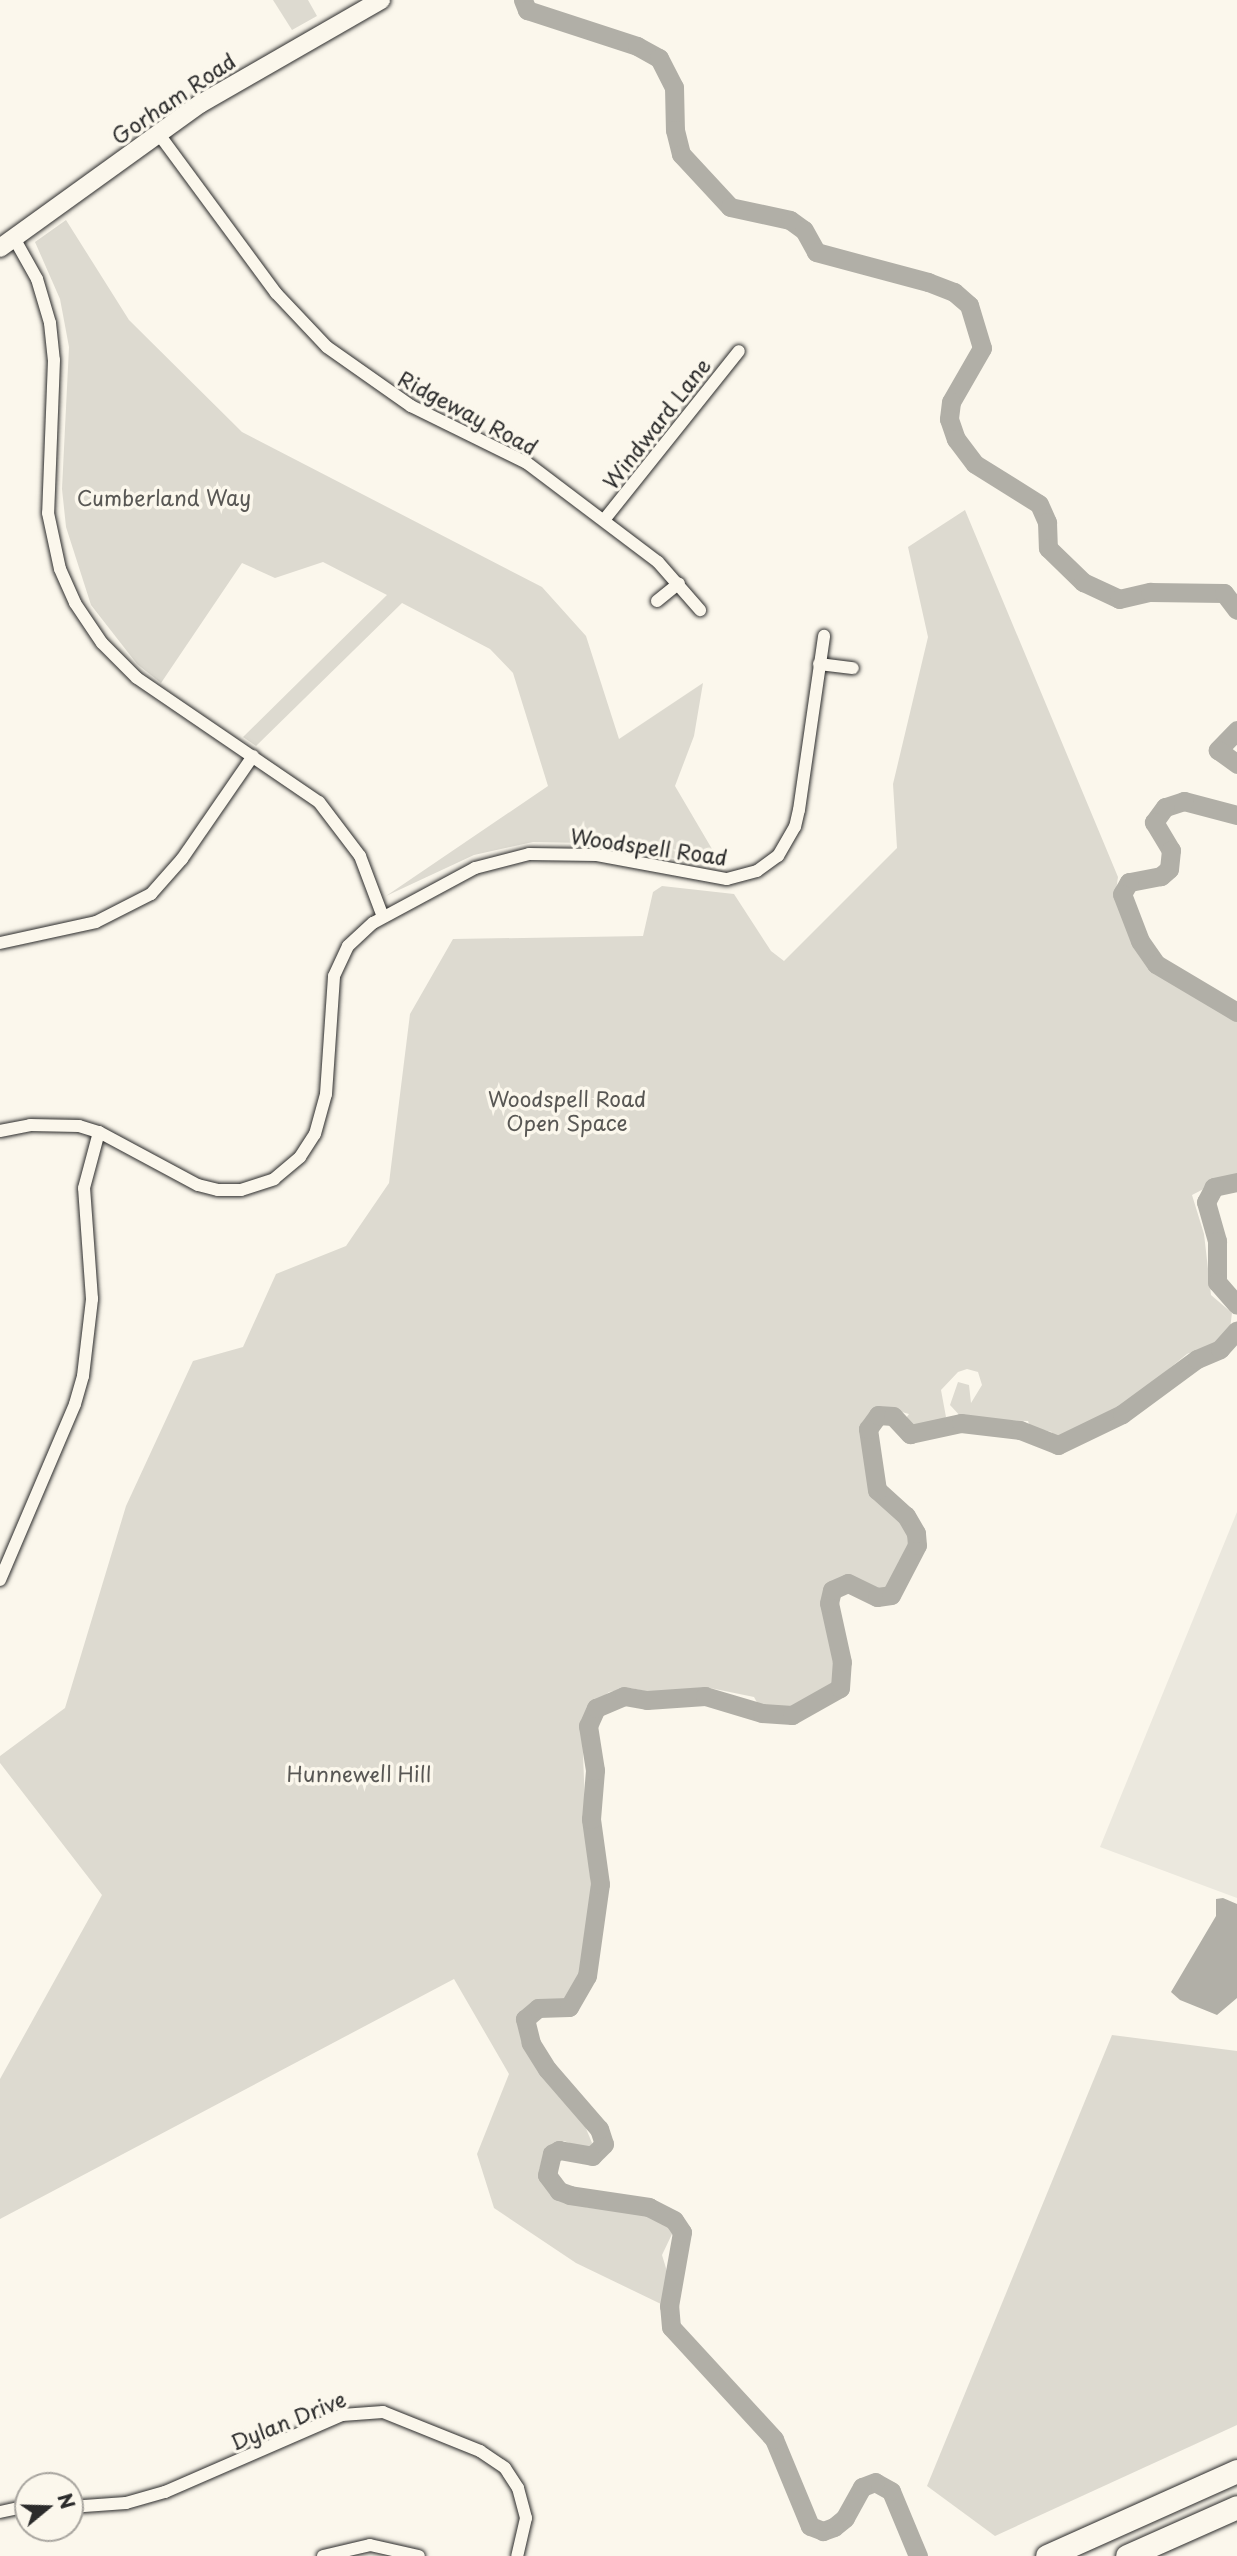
<!DOCTYPE html>
<html>
<head>
<meta charset="utf-8">
<style>
	body { margin:0 }
	#map { position:relative; width:1237px; height:2556px; overflow:hidden; background:#fbf7ec; font-family:"Playpen Sans",sans-serif }
	div>[style] { position:absolute }
	[style*='--x'] { left:calc(var(--x)*1px); top:calc(var(--y)*1px); width:calc(var(--w)*1px); rotate:calc(var(--a)*1deg) }
	.built>* { inset:0; background:#ebe8de }
	.green>* { inset:0; background:#dddad0 }
	.water>* { inset:0; background:#b1afa7 }
	.river>* { height:19px; margin:-9.5px; padding:0 9.5px; transform-origin:9.5px; border-radius:9.5px; background:#b1afa7 }
	.roads { filter:drop-shadow(0 0 2px #2b2b2b) drop-shadow(0 0 2px #2b2b2b) }
	.minor>* { height:12px; margin:-6px; padding:0 6px; transform-origin:6px; border-radius:6px; background:#fbf7ec }
	.secondary>* { height:18px; margin:-9px; padding:0 9px; transform-origin:9px; border-radius:9px; background:#fbf7ec }
	.motorway>* { height:23px; margin:-11.5px; padding:0 11.5px; transform-origin:11.5px; border-radius:11.5px; background:#fbf7ec }
	span { translate:-50% -50%; white-space:nowrap; text-align:center; line-height:1.15; -webkit-text-stroke:7px #fbf7ec; paint-order:stroke }
	.street-label { font-size:21px; color:#2b2b2b }
	.park-label { font-size:21px; color:#585754 }
	.north { position:absolute; left:14px; top:2472px; width:70px; height:70px; box-sizing:border-box; background:#fbf7ec; border:2px solid #a8a59f; border-radius:50%; rotate:71deg; font-size:19px; font-weight:700; line-height:28px; text-align:center; color:#2b2b2b }
	.north::after { content:''; display:block; margin:auto; width:24px; height:32px; background:#2b2b2b; clip-path:polygon(50% 0,100% 100%,50% 72%,0 100%) }
</style>
</head>
<body>
<div id="map">
	<div class="built">
		<div style="clip-path:polygon(1237px 1512px,1237px 1898px,1100px 1847px)"></div>
	</div>
	<div class="green">
		<div style="clip-path:polygon(273px 0,308px 0,317px 16px,292px 30px)"></div>
		<div style="clip-path:polygon(66px 220px,129px 320px,242px 432px,542px 587px,586px 636px,619px 739px,703px 683px,694px 736px,675px 786px,722px 866px,585px 843px,533px 842px,474px 855px,386px 896px,548px 786px,513px 673px,490px 649px,402px 603px,256px 746px,243px 737px,387px 595px,323px 562px,275px 578px,242px 563px,161px 683px,137px 664px,91px 605px,66px 527px,62px 489px,69px 347px,60px 299px,35px 242px)"></div>
		<div style="clip-path:polygon(965px 510px,1118px 877px,1115px 897px,1135px 945px,1152px 969px,1237px 1019px,1237px 1178px,1219px 1181px,1192px 1195px,1204px 1234px,1211px 1295px,1232px 1313px,1230px 1329px,1220px 1341px,1187px 1354px,1114px 1414px,1060px 1440px,1049px 1438px,1052px 1432px,1030px 1427px,1028px 1421px,963px 1419px,950px 1405px,958px 1382px,969px 1385px,971px 1403px,982px 1385px,978px 1372px,967px 1369px,958px 1372px,941px 1390px,946px 1417px,926px 1432px,906px 1425px,903px 1422px,909px 1414px,891px 1409px,877px 1412px,865px 1436px,865px 1470px,878px 1500px,909px 1527px,912px 1550px,908px 1558px,899px 1561px,890px 1588px,879px 1591px,851px 1580px,832px 1592px,829px 1611px,839px 1677px,836px 1687px,819px 1698px,778px 1713px,776px 1708px,759px 1706px,754px 1697px,710px 1688px,658px 1694px,631px 1688px,609px 1692px,586px 1710px,582px 1727px,586px 1832px,593px 1908px,585px 1931px,580px 1977px,573px 2000px,544px 2002px,533px 2011px,524px 2036px,536px 2066px,585px 2126px,592px 2143px,589px 2150px,564px 2141px,545px 2148px,538px 2175px,558px 2199px,589px 2208px,628px 2210px,668px 2224px,673px 2232px,662px 2255px,669px 2278px,661px 2304px,576px 2263px,494px 2208px,477px 2154px,509px 2074px,454px 1979px,0 2219px,0 2079px,102px 1895px,0 1763px,0 1756px,65px 1708px,126px 1506px,193px 1361px,243px 1347px,276px 1274px,346px 1246px,389px 1183px,410px 1014px,453px 939px,643px 936px,653px 892px,662px 886px,734px 894px,771px 951px,784px 961px,897px 848px,893px 784px,928px 637px,908px 547px)"></div>
		<div style="clip-path:polygon(1112px 2035px,1237px 2051px,1237px 2425px,995px 2536px,927px 2486px)"></div>
	</div>
	<div class="water">
		<div style="clip-path:polygon(1223px 1898px,1237px 1904px,1237px 1998px,1217px 2015px,1180px 2000px,1171px 1992px,1216px 1916px,1216px 1899px)"></div>
	</div>
	<div class="river">
		<div style="--x:523;--y:0;--w:11;--a:68"></div>
		<div style="--x:527;--y:10;--w:116;--a:18.1"></div>
		<div style="--x:637;--y:46;--w:25;--a:29"></div>
		<div style="--x:659;--y:58;--w:33;--a:63"></div>
		<div style="--x:674;--y:87;--w:43;--a:88.7"></div>
		<div style="--x:675;--y:130;--w:25;--a:76"></div>
		<div style="--x:681;--y:154;--w:72;--a:47.2"></div>
		<div style="--x:730;--y:207;--w:61;--a:12.2"></div>
		<div style="--x:790;--y:220;--w:17;--a:36"></div>
		<div style="--x:804;--y:230;--w:25;--a:61"></div>
		<div style="--x:816;--y:252;--w:116;--a:15"></div>
		<div style="--x:928;--y:282;--w:28;--a:21"></div>
		<div style="--x:954;--y:292;--w:20;--a:41"></div>
		<div style="--x:969;--y:305;--w:45;--a:73.2"></div>
		<div style="--x:982;--y:348;--w:62;--a:119.9"></div>
		<div style="--x:951;--y:402;--w:17;--a:97"></div>
		<div style="--x:949;--y:419;--w:21;--a:71"></div>
		<div style="--x:956;--y:439;--w:31;--a:53"></div>
		<div style="--x:975;--y:464;--w:75;--a:32"></div>
		<div style="--x:1039;--y:504;--w:20;--a:66"></div>
		<div style="--x:1047;--y:522;--w:26;--a:88"></div>
		<div style="--x:1048;--y:548;--w:49;--a:44.2"></div>
		<div style="--x:1083;--y:582;--w:40;--a:25"></div>
		<div style="--x:1119;--y:599;--w:32;--a:-13"></div>
		<div style="--x:1150;--y:592;--w:74;--a:0.8"></div>
		<div style="--x:1224;--y:593;--w:21;--a:53"></div>
		<div style="--x:1237;--y:730;--w:28;--a:134"></div>
		<div style="--x:1218;--y:750;--w:24;--a:36"></div>
		<div style="--x:1237;--y:815;--w:55;--a:-165.2"></div>
		<div style="--x:1184;--y:801;--w:20;--a:162"></div>
		<div style="--x:1165;--y:807;--w:19;--a:126"></div>
		<div style="--x:1154;--y:822;--w:33;--a:59"></div>
		<div style="--x:1171;--y:850;--w:19;--a:96"></div>
		<div style="--x:1169;--y:869;--w:11;--a:139"></div>
		<div style="--x:1161;--y:876;--w:33;--a:169"></div>
		<div style="--x:1129;--y:882;--w:14;--a:120"></div>
		<div style="--x:1122;--y:894;--w:50;--a:69"></div>
		<div style="--x:1140;--y:941;--w:28;--a:55"></div>
		<div style="--x:1156;--y:964;--w:94;--a:30.7"></div>
		<div style="--x:1237;--y:1182;--w:24;--a:168"></div>
		<div style="--x:1214;--y:1187;--w:17;--a:118"></div>
		<div style="--x:1206;--y:1202;--w:41;--a:74.2"></div>
		<div style="--x:1217;--y:1241;--w:41;--a:90"></div>
		<div style="--x:1217;--y:1282;--w:30;--a:49"></div>
		<div style="--x:918;--y:2556;--w:70;--a:-112.6"></div>
		<div style="--x:891;--y:2491;--w:18;--a:-151"></div>
		<div style="--x:875;--y:2482;--w:14;--a:159"></div>
		<div style="--x:862;--y:2487;--w:35;--a:119"></div>
		<div style="--x:845;--y:2518;--w:14;--a:141"></div>
		<div style="--x:834;--y:2527;--w:12;--a:160"></div>
		<div style="--x:823;--y:2531;--w:14;--a:-159"></div>
		<div style="--x:810;--y:2526;--w:94;--a:-112.5"></div>
		<div style="--x:774;--y:2439;--w:152;--a:-132.6"></div>
		<div style="--x:671;--y:2327;--w:21;--a:-95"></div>
		<div style="--x:669;--y:2306;--w:75;--a:-80"></div>
		<div style="--x:682;--y:2232;--w:14;--a:-124"></div>
		<div style="--x:674;--y:2220;--w:28;--a:-153"></div>
		<div style="--x:649;--y:2207;--w:80;--a:-171.4"></div>
		<div style="--x:570;--y:2195;--w:12;--a:-160"></div>
		<div style="--x:559;--y:2191;--w:20;--a:-127"></div>
		<div style="--x:547;--y:2175;--w:22;--a:-77"></div>
		<div style="--x:552;--y:2154;--w:8;--a:-30"></div>
		<div style="--x:559;--y:2150;--w:34;--a:10"></div>
		<div style="--x:592;--y:2156;--w:17;--a:-45"></div>
		<div style="--x:604;--y:2144;--w:16;--a:-108"></div>
		<div style="--x:599;--y:2129;--w:79;--a:-130.9"></div>
		<div style="--x:547;--y:2069;--w:31;--a:-122"></div>
		<div style="--x:531;--y:2043;--w:25;--a:-104"></div>
		<div style="--x:525;--y:2019;--w:17;--a:-40"></div>
		<div style="--x:538;--y:2008;--w:31;--a:-2"></div>
		<div style="--x:569;--y:2007;--w:36;--a:-60"></div>
		<div style="--x:587;--y:1976;--w:93;--a:-82"></div>
		<div style="--x:600;--y:1884;--w:66;--a:-97.9"></div>
		<div style="--x:591;--y:1819;--w:49;--a:-85.3"></div>
		<div style="--x:595;--y:1770;--w:45;--a:-99"></div>
		<div style="--x:588;--y:1726;--w:20;--a:-66"></div>
		<div style="--x:596;--y:1708;--w:30;--a:-23"></div>
		<div style="--x:624;--y:1696;--w:23;--a:10"></div>
		<div style="--x:647;--y:1700;--w:58;--a:-3.9"></div>
		<div style="--x:705;--y:1696;--w:59;--a:16.6"></div>
		<div style="--x:762;--y:1713;--w:30;--a:4"></div>
		<div style="--x:792;--y:1715;--w:55;--a:-29.4"></div>
		<div style="--x:840;--y:1688;--w:26;--a:-86"></div>
		<div style="--x:842;--y:1662;--w:60;--a:-102.4"></div>
		<div style="--x:829;--y:1603;--w:13;--a:-77"></div>
		<div style="--x:832;--y:1590;--w:17;--a:-24"></div>
		<div style="--x:848;--y:1583;--w:32;--a:26"></div>
		<div style="--x:877;--y:1597;--w:14;--a:-8"></div>
		<div style="--x:891;--y:1595;--w:56;--a:-62.5"></div>
		<div style="--x:917;--y:1545;--w:12;--a:-95"></div>
		<div style="--x:916;--y:1533;--w:20;--a:-120"></div>
		<div style="--x:906;--y:1516;--w:39;--a:-138"></div>
		<div style="--x:877;--y:1490;--w:62;--a:-98.4"></div>
		<div style="--x:868;--y:1429;--w:17;--a:-54"></div>
		<div style="--x:878;--y:1415;--w:15;--a:4"></div>
		<div style="--x:893;--y:1416;--w:25;--a:47"></div>
		<div style="--x:910;--y:1434;--w:52;--a:-12.2"></div>
		<div style="--x:961;--y:1423;--w:59;--a:6.8"></div>
		<div style="--x:1020;--y:1430;--w:41;--a:21.5"></div>
		<div style="--x:1058;--y:1445;--w:71;--a:-25.8"></div>
		<div style="--x:1122;--y:1414;--w:93;--a:-36.3"></div>
		<div style="--x:1197;--y:1359;--w:25;--a:-23"></div>
		<div style="--x:1220;--y:1349;--w:25;--a:-48"></div>
	</div>
	<div class="roads">
		<div class="minor">
			<div style="--x:158;--y:133;--w:199;--a:53.6"></div>
			<div style="--x:276;--y:293;--w:74;--a:46.6"></div>
			<div style="--x:327;--y:347;--w:103;--a:35.1"></div>
			<div style="--x:411;--y:406;--w:129;--a:26.2"></div>
			<div style="--x:527;--y:463;--w:164;--a:37.1"></div>
			<div style="--x:658;--y:562;--w:64;--a:48.8"></div>
			<div style="--x:14;--y:238;--w:47;--a:60.7"></div>
			<div style="--x:37;--y:279;--w:46;--a:73.5"></div>
			<div style="--x:50;--y:323;--w:37;--a:84"></div>
			<div style="--x:54;--y:360;--w:153;--a:92.2"></div>
			<div style="--x:48;--y:513;--w:57;--a:77.9"></div>
			<div style="--x:60;--y:569;--w:37;--a:66"></div>
			<div style="--x:75;--y:603;--w:48;--a:56"></div>
			<div style="--x:102;--y:643;--w:49;--a:45"></div>
			<div style="--x:137;--y:678;--w:220;--a:34.3"></div>
			<div style="--x:319;--y:802;--w:68;--a:52.8"></div>
			<div style="--x:360;--y:856;--w:65;--a:69.3"></div>
			<div style="--x:604;--y:520;--w:216;--a:-51.4"></div>
			<div style="--x:657;--y:601;--w:28;--a:-39"></div>
			<div style="--x:819;--y:664;--w:34;--a:7"></div>
			<div style="--x:0;--y:943;--w:98;--a:-12.3"></div>
			<div style="--x:96;--y:922;--w:62;--a:-27"></div>
			<div style="--x:151;--y:894;--w:47;--a:-48.5"></div>
			<div style="--x:182;--y:859;--w:125;--a:-55.4"></div>
			<div style="--x:0;--y:1131;--w:31;--a:-11"></div>
			<div style="--x:30;--y:1125;--w:49;--a:1.2"></div>
			<div style="--x:79;--y:1126;--w:21;--a:17"></div>
			<div style="--x:99;--y:1132;--w:112;--a:28.2"></div>
			<div style="--x:198;--y:1185;--w:21;--a:14"></div>
			<div style="--x:218;--y:1190;--w:23;--a:0"></div>
			<div style="--x:241;--y:1190;--w:35;--a:-18"></div>
			<div style="--x:274;--y:1179;--w:34;--a:-40"></div>
			<div style="--x:300;--y:1157;--w:27;--a:-57"></div>
			<div style="--x:315;--y:1134;--w:41;--a:-74.6"></div>
			<div style="--x:326;--y:1094;--w:118;--a:-86.1"></div>
			<div style="--x:334;--y:976;--w:33;--a:-65"></div>
			<div style="--x:348;--y:946;--w:34;--a:-43"></div>
			<div style="--x:373;--y:923;--w:116;--a:-28.3"></div>
			<div style="--x:475;--y:868;--w:56;--a:-14.5"></div>
			<div style="--x:529;--y:854;--w:68;--a:0.8"></div>
			<div style="--x:597;--y:855;--w:132;--a:10.5"></div>
			<div style="--x:727;--y:879;--w:31;--a:-15"></div>
			<div style="--x:757;--y:871;--w:26;--a:-36"></div>
			<div style="--x:778;--y:856;--w:34;--a:-60"></div>
			<div style="--x:795;--y:827;--w:17;--a:-77"></div>
			<div style="--x:799;--y:810;--w:176;--a:-81.8"></div>
			<div style="--x:0;--y:1580;--w:191;--a:-66.9"></div>
			<div style="--x:75;--y:1404;--w:29;--a:-74"></div>
			<div style="--x:83;--y:1376;--w:78;--a:-83.3"></div>
			<div style="--x:92;--y:1299;--w:111;--a:-94.1"></div>
			<div style="--x:84;--y:1188;--w:58;--a:-75"></div>
			<div style="--x:70;--y:2507;--w:56;--a:-4.1"></div>
			<div style="--x:126;--y:2503;--w:41;--a:-15.8"></div>
			<div style="--x:165;--y:2492;--w:193;--a:-23.5"></div>
			<div style="--x:342;--y:2415;--w:41;--a:-4.2"></div>
			<div style="--x:383;--y:2412;--w:105;--a:21.9"></div>
			<div style="--x:480;--y:2451;--w:30;--a:34"></div>
			<div style="--x:505;--y:2468;--w:24;--a:57"></div>
			<div style="--x:518;--y:2488;--w:31;--a:75"></div>
			<div style="--x:526;--y:2518;--w:39;--a:103"></div>
			<div style="--x:0;--y:2512;--w:29;--a:-12"></div>
			<div style="--x:323;--y:2556;--w:48;--a:-13.2"></div>
			<div style="--x:370;--y:2545;--w:50;--a:12.7"></div>
		</div>
		<div class="secondary">
			<div style="--x:0;--y:248;--w:246;--a:-35.8"></div>
			<div style="--x:200;--y:104;--w:209;--a:-29.9"></div>
		</div>
		<div class="motorway">
			<div style="--x:1047;--y:2556;--w:208;--a:-24.1"></div>
			<div style="--x:1127;--y:2556;--w:120;--a:-24"></div>
		</div>
	</div>
	<div class="street-label">
		<span style="left:173px;top:98px;rotate:-34deg">Gorham Road</span>
		<span style="left:468px;top:412px;rotate:28deg">Ridgeway Road</span>
		<span style="left:656px;top:423px;rotate:-52deg">Windward Lane</span>
		<span style="left:649px;top:846px;rotate:8deg">Woodspell Road</span>
		<span style="left:288px;top:2420px;rotate:-22deg">Dylan Drive</span>
	</div>
	<div class="park-label">
		<span style="left:164px;top:497px">Cumberland Way</span>
		<span style="left:567px;top:1110px">Woodspell Road<br>Open Space</span>
		<span style="left:359px;top:1773px">Hunnewell Hill</span>
	</div>
	<div class="north">N</div>
</div>
</body>
</html>
